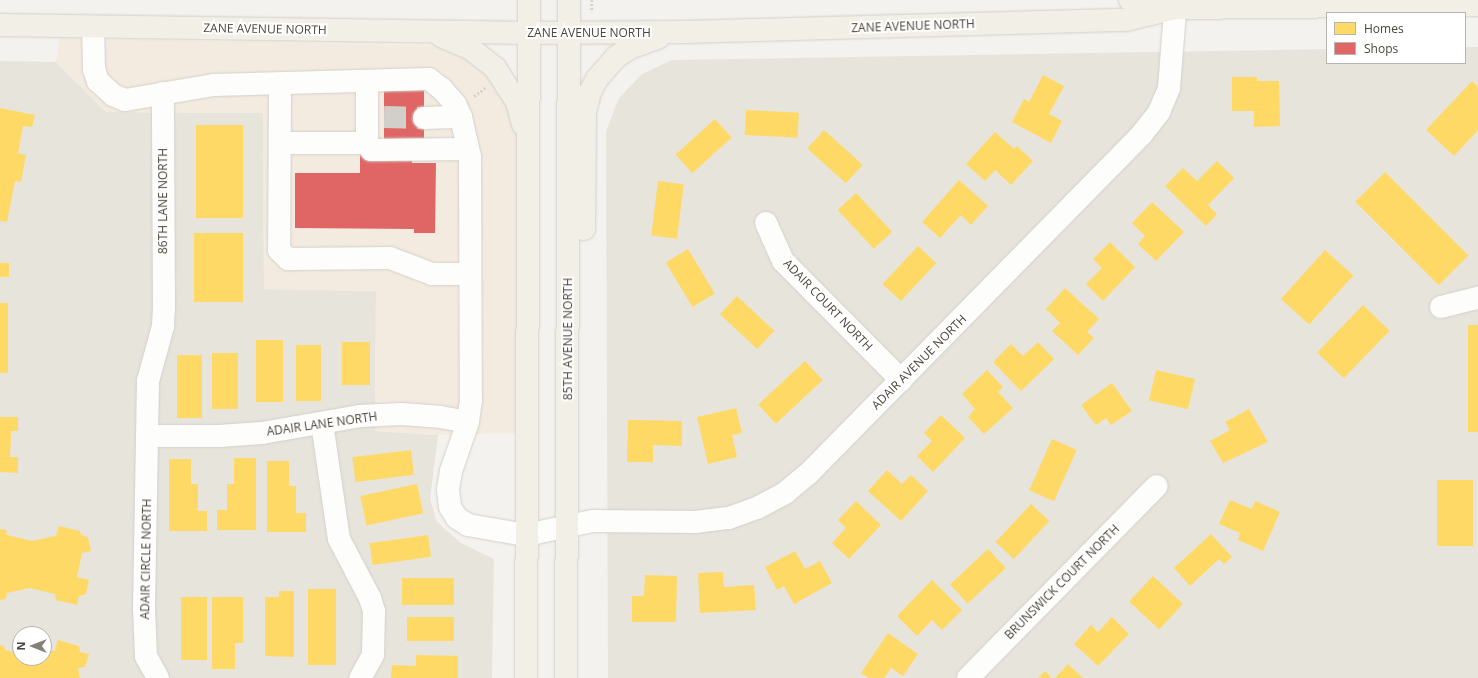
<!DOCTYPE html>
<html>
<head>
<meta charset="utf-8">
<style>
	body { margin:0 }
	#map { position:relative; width:1478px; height:678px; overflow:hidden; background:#f4f2ee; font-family:"Open Sans",sans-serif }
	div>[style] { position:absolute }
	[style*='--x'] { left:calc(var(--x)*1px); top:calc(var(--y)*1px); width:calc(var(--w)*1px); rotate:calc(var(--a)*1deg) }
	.residential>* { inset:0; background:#e7e4dc }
	.commercial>* { inset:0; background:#f3ebdf }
	.homes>* { inset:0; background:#ffd966; transform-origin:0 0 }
	.shops>* { inset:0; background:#e06666; transform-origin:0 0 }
	.minor-tunnel>* { height:22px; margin-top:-11px; transform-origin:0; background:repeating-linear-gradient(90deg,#d2cfca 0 22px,transparent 0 33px) }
	.path>* { height:2.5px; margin-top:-1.25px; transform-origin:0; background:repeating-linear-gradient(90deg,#d3d2cc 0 2px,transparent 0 4px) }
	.roads { filter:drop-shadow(0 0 1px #d2d0cb) drop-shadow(0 0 1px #d2d0cb) }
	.minor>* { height:22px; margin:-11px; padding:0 11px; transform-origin:11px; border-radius:11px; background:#fdfdfc }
	.major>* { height:22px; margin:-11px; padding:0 11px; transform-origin:11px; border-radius:11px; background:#f2efe6 }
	span { translate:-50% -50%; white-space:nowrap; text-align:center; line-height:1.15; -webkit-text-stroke:4px #fff; paint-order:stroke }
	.street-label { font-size:12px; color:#4b4439 }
	.legend { position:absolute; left:1326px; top:12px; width:140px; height:52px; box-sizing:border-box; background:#fff; border:1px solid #b7b4b0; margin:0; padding:5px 7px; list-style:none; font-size:12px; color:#4b4439 }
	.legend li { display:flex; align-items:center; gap:8px; height:20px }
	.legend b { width:20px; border:1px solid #b7b4b0 }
	.north { position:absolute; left:12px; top:626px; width:40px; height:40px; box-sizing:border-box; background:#fff; border:1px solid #b7b4b0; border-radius:50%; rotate:270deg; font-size:11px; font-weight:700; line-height:16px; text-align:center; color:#4b4439 }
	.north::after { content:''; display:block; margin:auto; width:14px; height:18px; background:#868178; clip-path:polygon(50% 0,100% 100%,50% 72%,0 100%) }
</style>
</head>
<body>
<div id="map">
	<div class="residential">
		<div style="clip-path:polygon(1465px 47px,1478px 47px,1478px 678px,608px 678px,606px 131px,619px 98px,642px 74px,672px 60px,1327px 49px,1327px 63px,1465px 63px)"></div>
		<div style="clip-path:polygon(evenodd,0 61px,56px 62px,106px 112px,263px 113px,264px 289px,376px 291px,375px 431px,438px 435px,430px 499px,437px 522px,461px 543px,494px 559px,492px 678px,0 678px,0 61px,20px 634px,44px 634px,44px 658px,20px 658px,20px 634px)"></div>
	</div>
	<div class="commercial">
		<div style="clip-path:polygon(59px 38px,441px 46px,465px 56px,496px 82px,517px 124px,518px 433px,438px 435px,375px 431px,376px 291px,264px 289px,263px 113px,106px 112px,56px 62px)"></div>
	</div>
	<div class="homes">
		<div style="clip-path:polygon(1043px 75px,1064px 86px,1049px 114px,1062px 121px,1051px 143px,1012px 122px,1024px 99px,1029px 102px)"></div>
		<div style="clip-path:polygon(1232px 77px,1257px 77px,1257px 81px,1279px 81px,1280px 126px,1254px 127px,1254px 111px,1232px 111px)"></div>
		<div style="clip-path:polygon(1472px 81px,1478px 87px,1478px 130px,1454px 156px,1426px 130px)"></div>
		<div style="clip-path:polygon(0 108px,35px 115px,32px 127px,23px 126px,18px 153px,26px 155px,21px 182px,15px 181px,7px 222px,0 221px)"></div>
		<div style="left:746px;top:110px;width:53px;height:25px;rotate:3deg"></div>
		<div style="left:715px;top:119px;width:25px;height:53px;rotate:48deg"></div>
		<div style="left:196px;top:125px;width:47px;height:93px"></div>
		<div style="left:824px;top:130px;width:52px;height:25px;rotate:42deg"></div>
		<div style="clip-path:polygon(995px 132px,1014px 149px,1017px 146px,1033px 161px,1011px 185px,995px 170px,985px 181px,966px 164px)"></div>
		<div style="clip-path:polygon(1217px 161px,1234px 178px,1208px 205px,1217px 214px,1206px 226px,1165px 186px,1183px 168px,1197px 181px)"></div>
		<div style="left:1385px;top:172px;width:118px;height:42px;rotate:45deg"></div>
		<div style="clip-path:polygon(959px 180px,988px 206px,971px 225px,961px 215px,940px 238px,922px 222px)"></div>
		<div style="left:658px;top:181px;width:26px;height:55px;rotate:7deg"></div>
		<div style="left:856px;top:193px;width:53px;height:25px;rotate:47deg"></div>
		<div style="clip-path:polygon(1152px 202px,1184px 232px,1156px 261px,1138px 244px,1145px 236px,1132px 223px)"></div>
		<div style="left:194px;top:233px;width:49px;height:69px"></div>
		<div style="clip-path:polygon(1110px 242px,1135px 267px,1103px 301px,1086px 284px,1102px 268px,1093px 259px)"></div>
		<div style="left:918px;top:246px;width:25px;height:52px;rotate:43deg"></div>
		<div style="left:688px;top:249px;width:52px;height:26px;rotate:59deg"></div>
		<div style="left:1325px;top:250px;width:38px;height:66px;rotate:42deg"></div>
		<div style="left:0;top:263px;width:9px;height:14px"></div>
		<div style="clip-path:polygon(1065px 288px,1099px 319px,1087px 332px,1094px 338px,1078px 355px,1052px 331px,1060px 323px,1046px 309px)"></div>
		<div style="left:737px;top:296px;width:51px;height:25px;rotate:43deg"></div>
		<div style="left:0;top:303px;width:8px;height:70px"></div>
		<div style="left:1363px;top:305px;width:37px;height:66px;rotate:44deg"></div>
		<div style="left:1468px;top:325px;width:10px;height:107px"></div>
		<div style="left:256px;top:340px;width:27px;height:62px"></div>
		<div style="left:342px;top:342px;width:28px;height:43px"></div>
		<div style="clip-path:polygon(1038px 342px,1054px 359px,1021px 391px,993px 362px,1011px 344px,1023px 356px)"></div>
		<div style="left:296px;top:345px;width:25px;height:56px"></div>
		<div style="left:212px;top:353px;width:26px;height:56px"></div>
		<div style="left:177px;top:355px;width:25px;height:63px"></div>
		<div style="left:805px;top:361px;width:26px;height:64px;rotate:47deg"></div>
		<div style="clip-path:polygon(987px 370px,1003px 387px,998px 392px,1013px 408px,984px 434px,968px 417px,975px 409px,962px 394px)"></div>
		<div style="left:1156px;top:370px;width:40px;height:31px;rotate:13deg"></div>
		<div style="clip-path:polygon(1112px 383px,1132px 411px,1111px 425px,1106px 418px,1096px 425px,1081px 405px)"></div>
		<div style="clip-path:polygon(736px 408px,742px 433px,732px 435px,737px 457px,708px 464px,697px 417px)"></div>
		<div style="clip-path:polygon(1249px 409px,1268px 442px,1223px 463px,1210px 441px,1230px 430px,1225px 422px)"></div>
		<div style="clip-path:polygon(941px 415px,965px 438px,933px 472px,917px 456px,932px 441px,924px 433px)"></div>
		<div style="clip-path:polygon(0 417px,18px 417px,18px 431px,11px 431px,10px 457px,18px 457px,18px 473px,0 472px)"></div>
		<div style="clip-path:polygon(628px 420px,682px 421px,682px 446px,653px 445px,653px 462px,627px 462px)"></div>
		<div style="left:1052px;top:439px;width:27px;height:56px;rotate:24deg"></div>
		<div style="left:411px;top:450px;width:25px;height:59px;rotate:83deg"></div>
		<div style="clip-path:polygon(234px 458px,256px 458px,256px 530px,217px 530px,217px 510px,227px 510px,227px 484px,234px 484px)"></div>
		<div style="clip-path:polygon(169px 459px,191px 459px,191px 484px,198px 484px,198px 511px,207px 511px,207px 531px,169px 531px)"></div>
		<div style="clip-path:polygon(267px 461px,289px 461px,289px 486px,296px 486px,296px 513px,306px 513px,306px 532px,267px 532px)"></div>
		<div style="clip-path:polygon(887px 470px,902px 484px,911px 475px,928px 491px,901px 521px,868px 491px)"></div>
		<div style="left:1437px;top:480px;width:36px;height:66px"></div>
		<div style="left:417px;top:484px;width:30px;height:58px;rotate:78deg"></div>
		<div style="clip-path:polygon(1230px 500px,1252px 509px,1255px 501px,1280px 512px,1263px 551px,1238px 540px,1240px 533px,1219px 524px)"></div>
		<div style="clip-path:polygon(856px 501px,881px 525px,849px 559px,832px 543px,846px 528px,838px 520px)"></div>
		<div style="left:1031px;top:504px;width:25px;height:52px;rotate:43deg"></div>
		<div style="clip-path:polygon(59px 526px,80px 531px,81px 535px,88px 537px,91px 551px,82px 553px,77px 577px,89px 580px,86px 594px,79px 596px,77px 605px,56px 600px,55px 594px,30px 588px,7px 593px,6px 599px,0 600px,0 529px,6px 530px,7px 535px,32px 541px,56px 536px)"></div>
		<div style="clip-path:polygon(1211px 534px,1232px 557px,1224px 564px,1219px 559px,1190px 586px,1174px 568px)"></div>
		<div style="left:428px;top:535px;width:22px;height:59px;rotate:82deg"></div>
		<div style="left:988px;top:549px;width:26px;height:52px;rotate:47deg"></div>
		<div style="clip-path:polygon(795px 551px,805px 569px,820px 561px,832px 583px,794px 604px,784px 586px,777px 590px,765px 567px)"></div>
		<div style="clip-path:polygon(723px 572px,724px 587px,754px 585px,756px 610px,700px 613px,698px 573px)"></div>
		<div style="clip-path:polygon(645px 575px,677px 576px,676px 622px,632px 622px,632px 596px,644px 596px)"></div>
		<div style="left:1153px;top:576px;width:41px;height:35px;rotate:43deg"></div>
		<div style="left:402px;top:578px;width:52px;height:27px"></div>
		<div style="clip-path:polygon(932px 580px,962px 610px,942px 630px,932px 620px,917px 636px,897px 616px)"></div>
		<div style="left:308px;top:589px;width:28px;height:76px"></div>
		<div style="clip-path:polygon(279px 591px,294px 591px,294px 657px,265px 656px,265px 597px,279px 597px)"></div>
		<div style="left:181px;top:597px;width:26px;height:63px"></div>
		<div style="clip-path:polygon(212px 597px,243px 597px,243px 643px,235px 643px,235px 669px,212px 669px)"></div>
		<div style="left:407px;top:617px;width:47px;height:24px"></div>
		<div style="clip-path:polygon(1112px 617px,1129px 634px,1098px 666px,1074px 644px,1091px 625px,1098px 632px)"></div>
		<div style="clip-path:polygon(888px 633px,918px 654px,903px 676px,891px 668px,884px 678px,869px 678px,861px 673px)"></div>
		<div style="clip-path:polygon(58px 640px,79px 646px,80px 652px,89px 654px,85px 667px,78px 668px,80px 678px,0 678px,0 645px,4px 646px,5px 650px,20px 654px,20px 658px,44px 658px,44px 653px,55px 650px)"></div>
		<div style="clip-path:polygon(416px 655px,458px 656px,458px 678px,391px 678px,392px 665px,416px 666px)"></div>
		<div style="clip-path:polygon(1068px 664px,1083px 678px,1055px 678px)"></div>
		<div style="clip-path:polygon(1045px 671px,1052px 678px,1038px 678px)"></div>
	</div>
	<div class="shops">
		<div style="left:384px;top:88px;width:40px;height:55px"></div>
		<div style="clip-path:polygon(360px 153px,412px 154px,412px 163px,436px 163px,435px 233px,414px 233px,414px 229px,295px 228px,295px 173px,360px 173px)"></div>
	</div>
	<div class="minor-tunnel">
		<div style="--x:384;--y:117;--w:40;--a:1.4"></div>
	</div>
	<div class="path">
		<div style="--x:592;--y:0;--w:12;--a:90"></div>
		<div style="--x:474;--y:96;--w:14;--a:-36"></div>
	</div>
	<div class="roads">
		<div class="minor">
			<div style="--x:93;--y:27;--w:42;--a:88.6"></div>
			<div style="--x:94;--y:69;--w:13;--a:72"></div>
			<div style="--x:98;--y:81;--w:21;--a:43"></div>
			<div style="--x:113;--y:95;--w:13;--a:23"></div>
			<div style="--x:125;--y:100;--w:90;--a:-9.6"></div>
			<div style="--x:214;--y:85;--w:215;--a:-1.6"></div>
			<div style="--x:429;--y:79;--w:16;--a:38"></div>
			<div style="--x:442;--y:89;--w:20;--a:49"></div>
			<div style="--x:455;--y:104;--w:14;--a:65"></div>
			<div style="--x:461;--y:117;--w:41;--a:77.3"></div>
			<div style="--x:470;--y:157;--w:243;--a:89.8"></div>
			<div style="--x:471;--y:400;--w:22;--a:98"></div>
			<div style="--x:280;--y:84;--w:166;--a:90.3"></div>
			<div style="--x:279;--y:250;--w:13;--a:45"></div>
			<div style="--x:288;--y:259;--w:102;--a:-0.6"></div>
			<div style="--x:390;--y:258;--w:45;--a:20.9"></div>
			<div style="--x:432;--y:274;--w:37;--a:0"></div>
			<div style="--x:424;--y:118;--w:37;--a:-2"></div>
			<div style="--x:280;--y:143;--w:87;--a:0"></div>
			<div style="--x:367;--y:143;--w:62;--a:-90"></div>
			<div style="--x:367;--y:143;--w:8;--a:60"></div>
			<div style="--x:371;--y:150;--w:97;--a:-0.6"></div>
			<div style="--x:766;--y:223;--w:42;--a:65.9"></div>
			<div style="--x:783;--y:261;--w:168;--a:45.2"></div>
			<div style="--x:1441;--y:307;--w:38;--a:-14"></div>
			<div style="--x:322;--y:423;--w:117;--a:81.7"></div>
			<div style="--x:339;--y:539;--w:67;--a:62.3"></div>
			<div style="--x:370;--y:598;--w:14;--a:73"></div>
			<div style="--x:374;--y:611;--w:44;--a:91.3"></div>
			<div style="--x:373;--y:655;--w:26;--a:119"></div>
			<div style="--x:148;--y:436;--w:71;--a:0"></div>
			<div style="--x:219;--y:436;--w:43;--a:-4"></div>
			<div style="--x:262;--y:433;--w:99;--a:-9.8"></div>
			<div style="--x:360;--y:416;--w:41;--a:-2.8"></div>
			<div style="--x:401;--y:414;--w:39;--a:4"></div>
			<div style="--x:440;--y:417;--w:28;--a:10"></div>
			<div style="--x:468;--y:422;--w:52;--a:109.1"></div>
			<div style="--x:451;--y:471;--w:19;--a:99"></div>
			<div style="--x:448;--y:490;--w:17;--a:83"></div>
			<div style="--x:450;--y:507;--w:13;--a:58"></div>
			<div style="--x:457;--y:518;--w:13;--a:32"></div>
			<div style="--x:468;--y:525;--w:59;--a:9.8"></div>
			<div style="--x:526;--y:535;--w:68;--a:-11.8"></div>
			<div style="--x:593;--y:521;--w:102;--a:0.6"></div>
			<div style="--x:695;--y:522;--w:34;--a:-7"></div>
			<div style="--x:729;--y:518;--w:30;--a:-20"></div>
			<div style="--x:757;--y:508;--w:32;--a:-28"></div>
			<div style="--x:785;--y:493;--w:31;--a:-40"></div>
			<div style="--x:809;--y:473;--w:475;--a:-45.5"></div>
			<div style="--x:1142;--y:134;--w:28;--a:-52"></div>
			<div style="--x:1159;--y:112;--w:26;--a:-67"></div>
			<div style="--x:1169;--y:88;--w:88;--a:-85.5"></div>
			<div style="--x:158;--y:678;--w:25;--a:-119"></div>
			<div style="--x:146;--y:656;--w:47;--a:-92.4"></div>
			<div style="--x:144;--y:609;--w:228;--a:-89"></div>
			<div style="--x:148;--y:381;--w:57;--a:-74.7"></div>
			<div style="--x:163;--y:326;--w:18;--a:-87"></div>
			<div style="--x:164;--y:308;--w:215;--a:-90.3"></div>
			<div style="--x:968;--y:678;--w:269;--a:-45.5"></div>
		</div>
		<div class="major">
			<div style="--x:1130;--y:0;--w:47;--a:9.9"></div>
			<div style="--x:1176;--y:8;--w:302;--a:-0.6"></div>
			<div style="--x:0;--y:25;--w:530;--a:0.86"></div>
			<div style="--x:530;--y:33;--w:154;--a:-0.4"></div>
			<div style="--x:684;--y:32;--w:442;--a:-1.6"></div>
			<div style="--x:1126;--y:20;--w:51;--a:-13.5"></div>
			<div style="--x:441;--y:36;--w:33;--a:23"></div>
			<div style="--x:471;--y:49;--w:31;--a:38"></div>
			<div style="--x:495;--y:68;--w:40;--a:57.1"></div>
			<div style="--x:517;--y:102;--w:23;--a:75"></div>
			<div style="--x:584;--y:229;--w:117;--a:-89.5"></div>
			<div style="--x:585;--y:112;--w:21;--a:-76"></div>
			<div style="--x:590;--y:92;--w:15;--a:-62"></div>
			<div style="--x:597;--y:79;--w:29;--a:-49"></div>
			<div style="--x:616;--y:57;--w:17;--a:-33"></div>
			<div style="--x:630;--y:48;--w:30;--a:-20"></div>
			<div style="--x:526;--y:678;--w:678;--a:-89.75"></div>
			<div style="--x:566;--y:678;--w:678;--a:-89.75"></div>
		</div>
	</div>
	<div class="street-label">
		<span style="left:913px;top:26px;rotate:-2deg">ZANE AVENUE NORTH</span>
		<span style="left:265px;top:29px;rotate:1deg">ZANE AVENUE NORTH</span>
		<span style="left:589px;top:33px">ZANE AVENUE NORTH</span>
		<span style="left:163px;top:201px;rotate:-90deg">86TH LANE NORTH</span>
		<span style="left:828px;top:305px;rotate:46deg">ADAIR COURT NORTH</span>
		<span style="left:568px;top:339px;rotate:-90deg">85TH AVENUE NORTH</span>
		<span style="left:919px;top:362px;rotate:-45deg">ADAIR AVENUE NORTH</span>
		<span style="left:322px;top:424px;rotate:-8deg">ADAIR LANE NORTH</span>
		<span style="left:146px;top:559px;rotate:-89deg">ADAIR CIRCLE NORTH</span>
		<span style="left:1062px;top:582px;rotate:-45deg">BRUNSWICK COURT NORTH</span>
	</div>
	<ul class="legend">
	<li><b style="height:11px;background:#ffd966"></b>Homes</li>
	<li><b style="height:11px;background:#e06666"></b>Shops</li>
	</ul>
	<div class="north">N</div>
</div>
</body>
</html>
